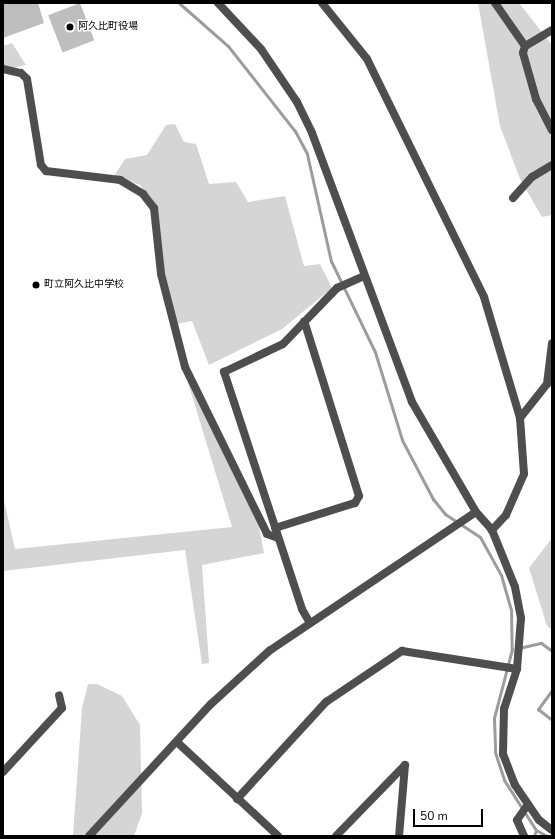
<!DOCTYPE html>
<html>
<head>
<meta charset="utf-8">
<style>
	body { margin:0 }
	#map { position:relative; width:555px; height:839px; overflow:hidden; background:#fff; font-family:"Nunito Sans","Noto Sans JP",sans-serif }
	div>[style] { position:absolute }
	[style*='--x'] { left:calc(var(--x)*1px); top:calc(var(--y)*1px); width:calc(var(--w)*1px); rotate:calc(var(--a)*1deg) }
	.green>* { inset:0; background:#d5d5d5 }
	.stream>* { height:3px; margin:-1.5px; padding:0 1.5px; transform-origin:1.5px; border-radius:1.5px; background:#9c9c9c }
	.building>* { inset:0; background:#bebebe; transform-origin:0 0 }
	.minor>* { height:8px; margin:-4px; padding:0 4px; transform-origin:4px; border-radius:4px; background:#4e4e4e }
	.tertiary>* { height:8px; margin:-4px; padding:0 4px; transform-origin:4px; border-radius:4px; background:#4e4e4e }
	.dots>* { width:11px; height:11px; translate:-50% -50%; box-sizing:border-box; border:2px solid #fff; border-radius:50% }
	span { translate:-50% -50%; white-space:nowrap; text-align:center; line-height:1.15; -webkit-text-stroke:3px #fff; paint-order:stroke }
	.poi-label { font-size:10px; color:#000 }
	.left { translate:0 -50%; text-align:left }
	.frame { position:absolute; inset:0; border:4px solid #000; pointer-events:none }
	.scale { position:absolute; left:413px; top:809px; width:70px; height:18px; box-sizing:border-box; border:2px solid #000; border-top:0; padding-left:5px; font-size:12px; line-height:14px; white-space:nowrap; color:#000; -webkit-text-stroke:3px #fff; paint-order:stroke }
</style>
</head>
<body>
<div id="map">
	<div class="green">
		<div style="clip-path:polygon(478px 3px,519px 3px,552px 45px,552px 215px,542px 217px,520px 179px,500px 126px)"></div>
		<div style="clip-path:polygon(12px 43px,26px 65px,3px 70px,3px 46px)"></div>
		<div style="clip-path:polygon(175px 124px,184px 142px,196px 144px,209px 184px,236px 182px,248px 202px,285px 196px,304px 266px,320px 264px,332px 288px,282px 329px,209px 365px,192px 321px,176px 324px,164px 272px,156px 206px,140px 185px,114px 176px,125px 159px,147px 155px,166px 125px)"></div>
		<div style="clip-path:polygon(186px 376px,258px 522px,264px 553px,202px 565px,209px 663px,202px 664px,185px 550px,3px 571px,3px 496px,15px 549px,232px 527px)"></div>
		<div style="clip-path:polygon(552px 538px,552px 630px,547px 626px,529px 568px)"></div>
		<div style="clip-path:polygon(88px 684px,97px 684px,122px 696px,140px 725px,142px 813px,134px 836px,73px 836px,82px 708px)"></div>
	</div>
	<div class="stream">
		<div style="--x:179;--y:3;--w:65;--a:41.3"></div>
		<div style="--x:228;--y:46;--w:108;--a:51.8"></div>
		<div style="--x:295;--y:131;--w:26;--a:62"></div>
		<div style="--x:307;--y:154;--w:110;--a:77.4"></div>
		<div style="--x:331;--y:261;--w:101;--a:64.2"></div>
		<div style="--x:375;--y:352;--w:92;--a:72.9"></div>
		<div style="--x:402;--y:440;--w:67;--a:62.3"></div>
		<div style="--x:433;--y:499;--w:19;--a:51"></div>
		<div style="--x:445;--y:514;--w:42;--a:33.3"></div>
		<div style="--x:480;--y:537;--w:43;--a:61.1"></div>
		<div style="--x:501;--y:575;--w:36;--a:74"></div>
		<div style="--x:511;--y:610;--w:39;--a:89"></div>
		<div style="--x:512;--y:649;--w:71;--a:104.6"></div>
		<div style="--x:494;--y:718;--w:34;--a:88"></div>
		<div style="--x:495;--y:752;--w:29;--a:72"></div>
		<div style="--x:504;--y:780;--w:59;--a:57.4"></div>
		<div style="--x:536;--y:830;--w:6;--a:108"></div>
		<div style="--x:519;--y:648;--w:23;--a:-13"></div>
		<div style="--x:541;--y:643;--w:14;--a:36"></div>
		<div style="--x:552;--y:690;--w:24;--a:126"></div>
		<div style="--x:538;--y:709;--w:18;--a:38"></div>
		<div style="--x:536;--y:830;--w:13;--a:29"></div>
	</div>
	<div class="building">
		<div style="clip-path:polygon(3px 3px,38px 3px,44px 23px,3px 38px)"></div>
		<div style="left:80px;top:3px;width:40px;height:34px;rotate:69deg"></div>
	</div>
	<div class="minor">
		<div style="--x:322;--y:3;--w:72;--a:51.2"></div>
		<div style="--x:367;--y:59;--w:265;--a:63.8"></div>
		<div style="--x:484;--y:297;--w:126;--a:73.4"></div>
		<div style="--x:520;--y:418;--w:56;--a:85.9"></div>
		<div style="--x:524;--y:474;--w:45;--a:113.7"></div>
		<div style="--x:506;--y:515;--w:21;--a:133"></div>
		<div style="--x:492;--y:530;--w:61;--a:68"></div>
		<div style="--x:515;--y:587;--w:32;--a:79"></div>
		<div style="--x:521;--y:618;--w:51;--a:94.5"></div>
		<div style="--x:517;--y:669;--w:42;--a:108"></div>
		<div style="--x:504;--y:709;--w:45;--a:91.3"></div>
		<div style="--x:503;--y:754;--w:33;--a:69"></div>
		<div style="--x:515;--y:785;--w:42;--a:55.6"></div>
		<div style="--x:539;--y:820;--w:16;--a:38"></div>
		<div style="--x:495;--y:3;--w:52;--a:55.1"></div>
		<div style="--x:552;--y:30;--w:31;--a:149"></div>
		<div style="--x:525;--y:46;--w:7;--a:106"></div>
		<div style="--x:523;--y:53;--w:48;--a:74.2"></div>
		<div style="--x:536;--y:99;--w:35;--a:63"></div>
		<div style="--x:3;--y:69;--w:18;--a:13"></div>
		<div style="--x:21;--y:73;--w:8;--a:45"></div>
		<div style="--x:27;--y:79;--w:87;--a:80.8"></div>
		<div style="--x:41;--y:165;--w:8;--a:50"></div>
		<div style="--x:46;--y:171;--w:75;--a:6.9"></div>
		<div style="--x:120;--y:180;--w:27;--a:31"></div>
		<div style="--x:143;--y:194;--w:18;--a:52"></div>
		<div style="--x:154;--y:208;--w:66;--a:83.9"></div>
		<div style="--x:161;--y:274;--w:96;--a:75.5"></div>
		<div style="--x:185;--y:367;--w:186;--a:63.8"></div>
		<div style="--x:267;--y:534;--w:12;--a:20"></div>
		<div style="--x:513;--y:198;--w:28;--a:-48"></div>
		<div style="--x:532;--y:177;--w:23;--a:-31"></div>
		<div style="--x:520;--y:418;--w:43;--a:-51.5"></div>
		<div style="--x:547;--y:384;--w:41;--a:-83"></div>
		<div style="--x:275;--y:528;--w:84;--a:-17.4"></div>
		<div style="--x:355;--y:503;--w:8;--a:-60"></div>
		<div style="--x:359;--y:496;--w:183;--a:-107.4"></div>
		<div style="--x:310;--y:623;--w:16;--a:-120"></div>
		<div style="--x:302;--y:609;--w:250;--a:-108.2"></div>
		<div style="--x:224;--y:372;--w:65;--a:-25.4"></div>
		<div style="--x:283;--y:344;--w:78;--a:-46"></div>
		<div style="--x:337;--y:288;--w:30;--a:-24"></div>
		<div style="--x:177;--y:742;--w:138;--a:42.9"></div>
		<div style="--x:3;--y:772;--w:87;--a:-47.3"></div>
		<div style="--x:62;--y:708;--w:13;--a:-103"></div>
		<div style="--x:237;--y:799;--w:132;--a:-47.5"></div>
		<div style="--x:326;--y:702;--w:92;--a:-33.9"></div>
		<div style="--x:402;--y:651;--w:116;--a:8.9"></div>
		<div style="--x:336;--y:836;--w:99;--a:-45.8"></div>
		<div style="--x:405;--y:765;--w:71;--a:94.8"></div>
		<div style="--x:524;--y:836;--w:17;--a:-114"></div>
		<div style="--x:517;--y:820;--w:19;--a:-55"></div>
	</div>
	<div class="tertiary">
		<div style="--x:218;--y:3;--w:63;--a:46.9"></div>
		<div style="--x:261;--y:49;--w:64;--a:55.8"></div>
		<div style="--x:297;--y:102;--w:34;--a:64"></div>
		<div style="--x:312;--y:133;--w:287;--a:69.6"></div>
		<div style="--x:412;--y:402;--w:127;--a:59.8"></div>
		<div style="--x:476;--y:512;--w:24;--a:48"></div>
		<div style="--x:89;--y:836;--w:180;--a:-47.3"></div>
		<div style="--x:211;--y:704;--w:79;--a:-42.4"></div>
		<div style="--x:269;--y:651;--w:249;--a:-33.9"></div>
	</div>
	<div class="dots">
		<div style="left:70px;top:27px;background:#000"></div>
		<div style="left:36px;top:285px;background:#000"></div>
	</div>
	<div class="poi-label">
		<span class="left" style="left:78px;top:27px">阿久比町役場</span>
		<span class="left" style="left:44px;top:285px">町立阿久比中学校</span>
	</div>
	<div class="frame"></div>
	<div class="scale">50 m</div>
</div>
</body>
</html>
